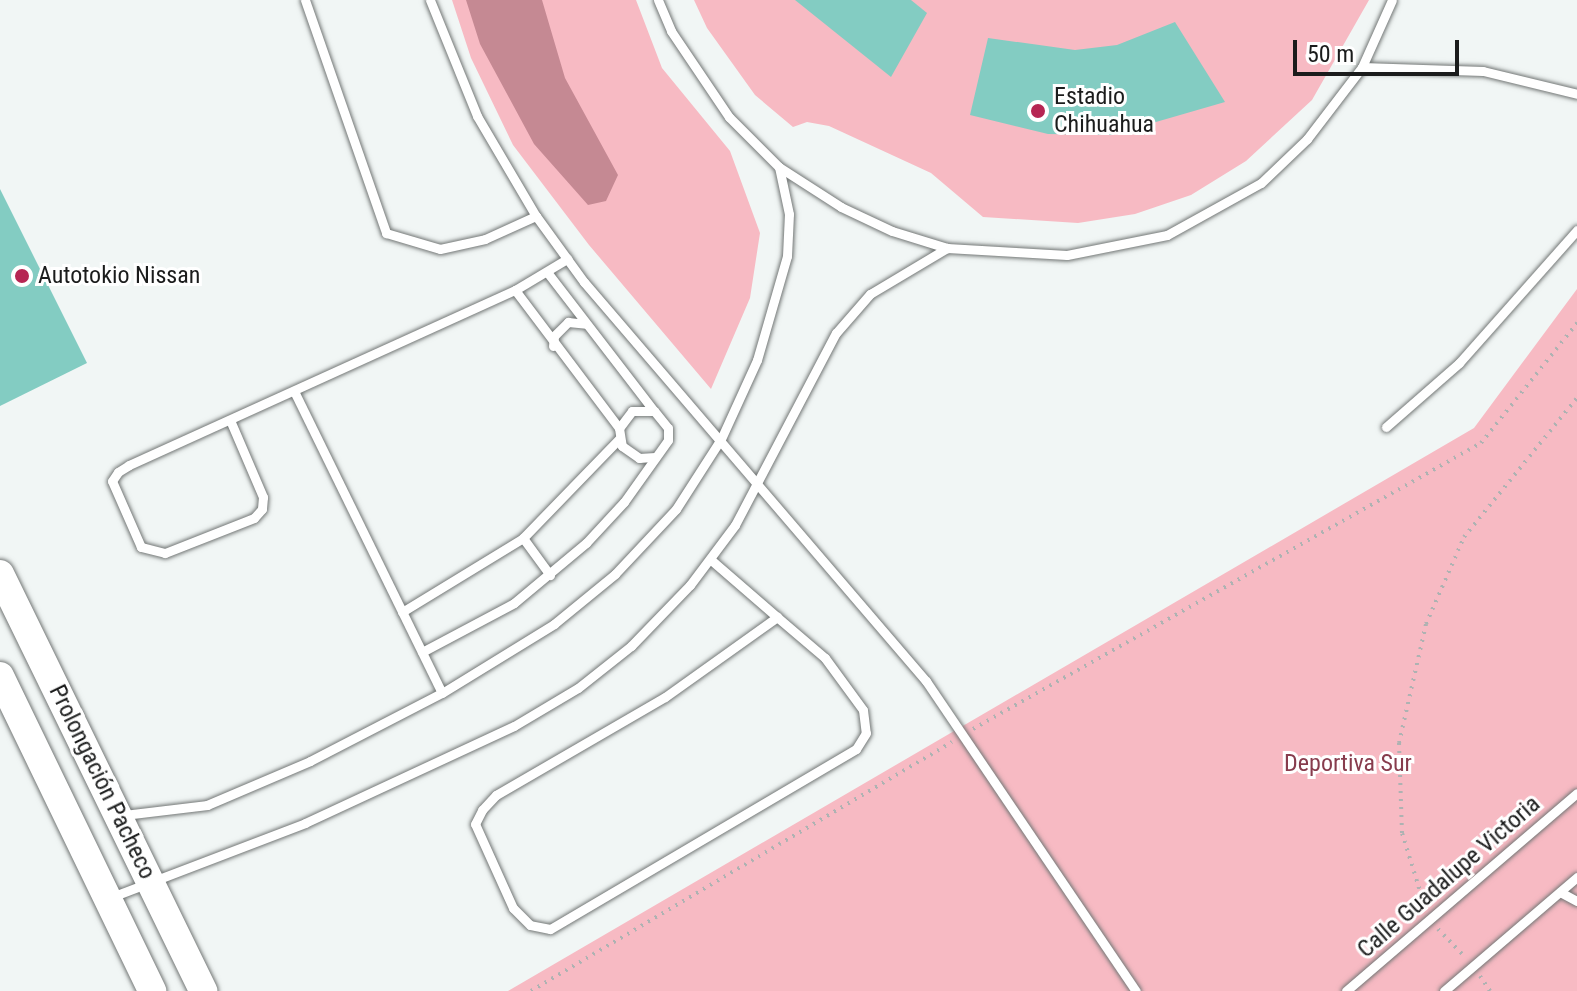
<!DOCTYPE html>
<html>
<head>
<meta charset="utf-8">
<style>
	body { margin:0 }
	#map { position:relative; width:1577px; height:991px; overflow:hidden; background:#f1f6f5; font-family:"Roboto Condensed",sans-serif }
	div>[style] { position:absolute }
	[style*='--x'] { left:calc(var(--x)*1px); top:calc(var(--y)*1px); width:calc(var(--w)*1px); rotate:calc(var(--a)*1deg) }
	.green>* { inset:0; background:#f7bac3 }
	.water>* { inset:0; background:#c58993 }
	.building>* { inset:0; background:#83ccc2 }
	.path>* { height:4px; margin-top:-2px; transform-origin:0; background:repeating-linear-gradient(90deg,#aeb2b2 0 2px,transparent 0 8px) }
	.roads { filter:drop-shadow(0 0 2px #737776) drop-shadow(0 0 2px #737776) }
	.service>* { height:9px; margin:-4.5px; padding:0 4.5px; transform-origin:4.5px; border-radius:4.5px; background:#fff }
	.primary>* { height:28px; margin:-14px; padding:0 14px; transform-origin:14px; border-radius:14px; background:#fff }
	.dots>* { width:22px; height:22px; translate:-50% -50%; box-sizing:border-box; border:4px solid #fff; border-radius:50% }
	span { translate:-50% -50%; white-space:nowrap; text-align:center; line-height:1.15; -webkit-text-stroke:6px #fff; paint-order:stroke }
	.poi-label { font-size:24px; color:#1b1c1c }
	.left { translate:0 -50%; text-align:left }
	.park-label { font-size:24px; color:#873c4d }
	.street-label { font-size:24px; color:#1b1c1c }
	.scale { position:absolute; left:1293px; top:40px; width:166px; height:36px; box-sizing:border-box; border:4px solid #1b1c1c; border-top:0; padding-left:10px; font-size:24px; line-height:28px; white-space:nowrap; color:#1b1c1c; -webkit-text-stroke:6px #fff; paint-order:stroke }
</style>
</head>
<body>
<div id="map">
	<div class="green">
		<div style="clip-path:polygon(452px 0,636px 0,662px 68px,730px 151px,760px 233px,750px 298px,711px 389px,589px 245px,513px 145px,471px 58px)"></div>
		<div style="clip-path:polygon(694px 0,1369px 0,1312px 100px,1246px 161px,1191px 195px,1135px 214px,1078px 223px,983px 217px,931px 173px,829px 126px,807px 122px,793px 127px,755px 95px,707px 28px)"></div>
		<div style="clip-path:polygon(1577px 289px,1577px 991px,508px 991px,1474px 428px)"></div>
	</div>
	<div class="water">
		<div style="clip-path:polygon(466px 0,542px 0,565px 78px,618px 175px,606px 201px,588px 205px,534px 144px,480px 44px)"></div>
	</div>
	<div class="building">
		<div style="clip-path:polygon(795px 0,911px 0,927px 13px,891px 77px)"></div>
		<div style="clip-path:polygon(1175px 22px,1225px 102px,1111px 135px,1048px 134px,970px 115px,988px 38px,1075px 50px,1117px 45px)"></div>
		<div style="clip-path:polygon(0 189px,87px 363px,0 406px)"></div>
	</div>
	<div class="path">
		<div style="--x:973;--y:729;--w:583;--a:-29.38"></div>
		<div style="--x:1481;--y:443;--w:154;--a:-51.3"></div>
		<div style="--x:1424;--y:904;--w:74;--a:-107.2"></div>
		<div style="--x:1402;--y:833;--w:90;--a:-91.9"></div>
		<div style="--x:1399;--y:743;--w:122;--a:-77.2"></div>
		<div style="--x:1426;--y:624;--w:95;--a:-66.4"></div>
		<div style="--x:1464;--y:537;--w:179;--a:-50.9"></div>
		<div style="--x:1438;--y:929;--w:35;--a:46"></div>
		<div style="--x:1480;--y:976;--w:18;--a:56"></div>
		<div style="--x:531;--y:991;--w:489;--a:-30.6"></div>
	</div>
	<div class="roads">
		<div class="service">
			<div style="--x:305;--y:0;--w:247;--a:70.8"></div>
			<div style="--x:386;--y:233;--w:56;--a:16.5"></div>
			<div style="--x:440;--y:249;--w:46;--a:-12.5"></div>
			<div style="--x:485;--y:239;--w:56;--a:-24.3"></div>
			<div style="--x:430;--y:0;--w:125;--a:67.9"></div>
			<div style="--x:477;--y:116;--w:116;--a:59.5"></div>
			<div style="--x:536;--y:216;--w:82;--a:54"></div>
			<div style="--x:584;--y:282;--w:526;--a:49.4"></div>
			<div style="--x:926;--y:681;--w:374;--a:55.9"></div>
			<div style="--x:658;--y:0;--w:34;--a:67"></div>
			<div style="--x:671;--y:31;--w:104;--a:56"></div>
			<div style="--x:729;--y:117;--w:71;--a:45"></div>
			<div style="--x:779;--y:167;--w:74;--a:32.8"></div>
			<div style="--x:841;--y:207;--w:56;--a:25.2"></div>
			<div style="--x:892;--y:231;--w:58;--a:17.2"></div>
			<div style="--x:947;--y:248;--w:120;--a:3.3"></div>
			<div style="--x:1067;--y:255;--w:102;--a:-11.3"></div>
			<div style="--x:1167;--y:235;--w:107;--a:-29"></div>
			<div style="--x:1261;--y:183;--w:64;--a:-43.7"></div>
			<div style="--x:1307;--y:139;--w:91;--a:-52.6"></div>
			<div style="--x:1362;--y:67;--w:73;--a:-65.9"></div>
			<div style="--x:1362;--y:67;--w:121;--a:1.9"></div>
			<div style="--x:1483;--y:71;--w:97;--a:13.7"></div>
			<div style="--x:547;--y:272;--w:175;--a:52.4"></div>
			<div style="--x:515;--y:290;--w:173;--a:53"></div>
			<div style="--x:553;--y:346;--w:10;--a:-84"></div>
			<div style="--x:554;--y:336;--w:20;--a:-45"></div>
			<div style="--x:568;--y:322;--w:18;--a:6"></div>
			<div style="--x:294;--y:391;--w:336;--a:63.9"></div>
			<div style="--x:230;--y:420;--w:84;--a:66.8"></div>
			<div style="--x:263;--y:497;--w:12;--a:95"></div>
			<div style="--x:262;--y:509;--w:12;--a:132"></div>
			<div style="--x:254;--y:518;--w:96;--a:158.5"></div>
			<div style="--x:165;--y:553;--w:25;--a:-166"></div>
			<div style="--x:141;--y:547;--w:72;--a:-113.7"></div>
			<div style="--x:112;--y:481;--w:11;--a:-56"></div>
			<div style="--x:118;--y:472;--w:13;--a:-32"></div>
			<div style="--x:129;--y:465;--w:424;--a:-24.4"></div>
			<div style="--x:515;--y:290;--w:61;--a:-30.8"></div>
			<div style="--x:1386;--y:427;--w:97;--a:-41.2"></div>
			<div style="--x:1459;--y:363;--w:178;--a:-48.4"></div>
			<div style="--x:523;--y:538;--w:46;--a:53.9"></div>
			<div style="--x:710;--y:559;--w:89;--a:40.9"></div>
			<div style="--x:777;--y:617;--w:63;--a:40.5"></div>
			<div style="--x:825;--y:658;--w:64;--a:53.8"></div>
			<div style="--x:863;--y:710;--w:23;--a:83"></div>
			<div style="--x:866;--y:733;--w:19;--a:122"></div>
			<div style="--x:856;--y:749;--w:355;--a:149.5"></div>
			<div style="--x:550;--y:929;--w:20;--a:-169"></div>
			<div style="--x:530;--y:925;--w:24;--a:-135"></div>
			<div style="--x:513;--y:908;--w:92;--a:-114.3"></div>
			<div style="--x:475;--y:824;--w:16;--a:-63"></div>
			<div style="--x:482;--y:810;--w:21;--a:-47"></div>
			<div style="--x:496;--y:795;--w:195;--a:-30.1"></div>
			<div style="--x:665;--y:697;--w:138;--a:-35.5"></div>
			<div style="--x:402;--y:612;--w:142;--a:-31.4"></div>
			<div style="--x:523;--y:538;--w:138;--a:-45.9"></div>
			<div style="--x:422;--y:652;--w:104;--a:-28"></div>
			<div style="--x:514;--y:603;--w:94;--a:-39.8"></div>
			<div style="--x:586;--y:543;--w:56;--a:-47.2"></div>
			<div style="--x:624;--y:502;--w:76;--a:-54.6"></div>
			<div style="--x:668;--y:440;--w:12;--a:-90"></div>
			<div style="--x:668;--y:428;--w:22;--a:-129"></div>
			<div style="--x:654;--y:411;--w:22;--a:180"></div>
			<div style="--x:632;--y:411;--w:21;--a:127"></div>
			<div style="--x:619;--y:428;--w:18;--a:81"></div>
			<div style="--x:622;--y:446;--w:21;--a:35"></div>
			<div style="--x:639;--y:458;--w:16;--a:-4"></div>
			<div style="--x:124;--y:815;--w:84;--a:-6.9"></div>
			<div style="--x:207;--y:805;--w:112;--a:-23.1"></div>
			<div style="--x:310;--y:761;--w:148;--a:-27.3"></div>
			<div style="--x:442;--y:693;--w:132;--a:-31.6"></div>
			<div style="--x:554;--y:624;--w:79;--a:-39.3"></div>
			<div style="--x:615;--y:574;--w:89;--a:-46.8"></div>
			<div style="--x:676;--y:509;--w:83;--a:-57.3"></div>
			<div style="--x:721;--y:439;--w:87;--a:-65.5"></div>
			<div style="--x:757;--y:360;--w:108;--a:-73.9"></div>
			<div style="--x:787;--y:256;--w:42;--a:-87.3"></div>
			<div style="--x:789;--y:214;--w:48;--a:-102"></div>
			<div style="--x:1560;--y:892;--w:19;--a:28"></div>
			<div style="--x:109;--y:898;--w:210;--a:-20.9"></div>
			<div style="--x:305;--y:823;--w:230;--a:-24.9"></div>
			<div style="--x:514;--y:726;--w:74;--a:-30.7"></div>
			<div style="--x:578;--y:688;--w:68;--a:-38.4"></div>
			<div style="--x:631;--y:646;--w:85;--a:-46"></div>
			<div style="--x:690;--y:585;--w:75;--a:-53.1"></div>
			<div style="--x:735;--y:525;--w:217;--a:-62.3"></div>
			<div style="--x:836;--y:333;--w:52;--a:-48.9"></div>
			<div style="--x:870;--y:294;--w:90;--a:-30.9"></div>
			<div style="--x:1346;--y:991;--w:304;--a:-40.6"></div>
			<div style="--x:1444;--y:991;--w:175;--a:-40.6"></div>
		</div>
		<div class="primary">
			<div style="--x:0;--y:574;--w:464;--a:64"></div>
			<div style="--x:0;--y:676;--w:350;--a:64.2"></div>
		</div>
	</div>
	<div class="dots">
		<div style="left:1038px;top:111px;background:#b62653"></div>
		<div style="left:22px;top:276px;background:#b62653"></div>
	</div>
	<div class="poi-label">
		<span class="left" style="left:1054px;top:111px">Estadio<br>Chihuahua</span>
		<span class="left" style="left:38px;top:276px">Autotokio Nissan</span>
	</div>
	<div class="park-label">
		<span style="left:1348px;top:764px">Deportiva Sur</span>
	</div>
	<div class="street-label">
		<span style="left:102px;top:782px;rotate:64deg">Prolongación Pacheco</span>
		<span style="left:1449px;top:877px;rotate:-41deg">Calle Guadalupe Victoria</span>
	</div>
	<div class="scale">50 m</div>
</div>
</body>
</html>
